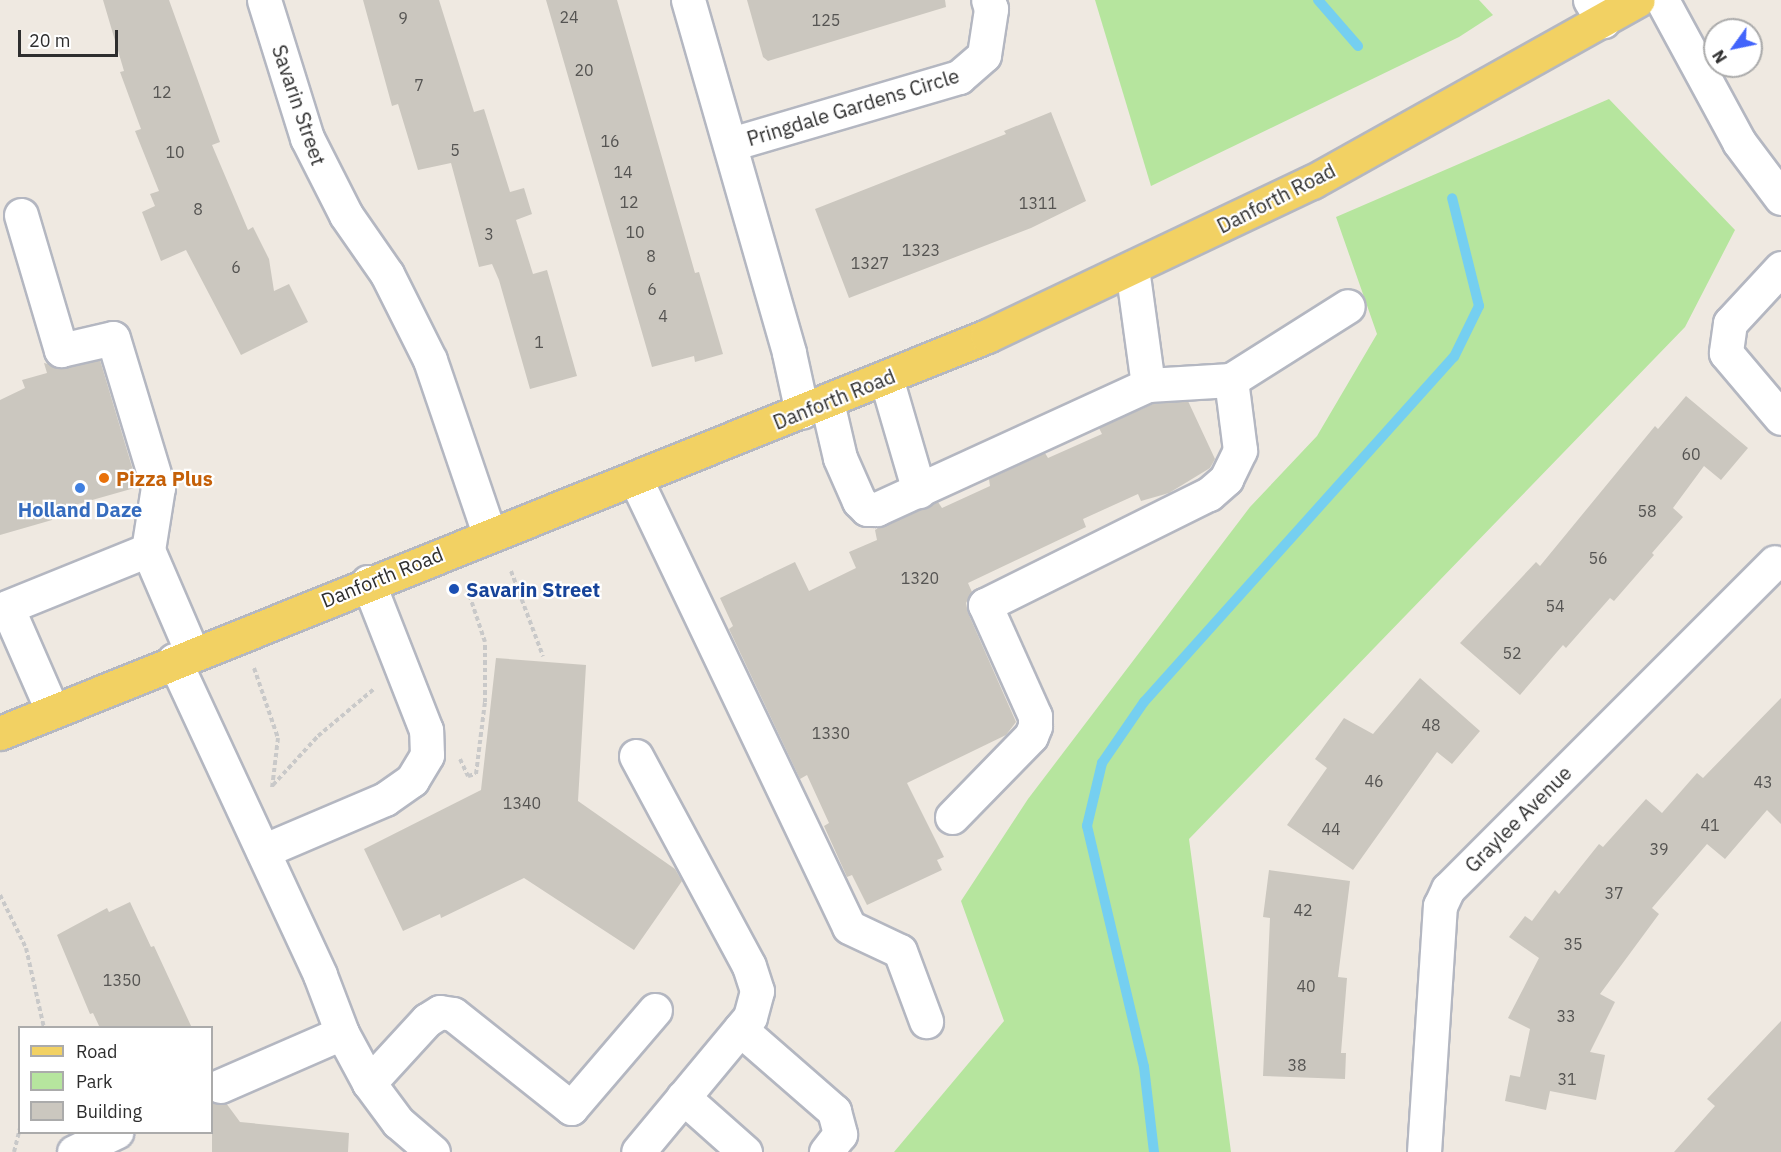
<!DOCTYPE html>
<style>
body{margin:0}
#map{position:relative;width:1781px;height:1152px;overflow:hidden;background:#efe9e1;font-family:"IBM Plex Sans",sans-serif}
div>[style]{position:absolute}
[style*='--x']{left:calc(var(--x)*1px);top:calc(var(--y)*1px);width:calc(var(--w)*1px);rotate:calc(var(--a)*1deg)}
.green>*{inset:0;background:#b6e59e}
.stream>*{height:10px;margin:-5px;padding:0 5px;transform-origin:5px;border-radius:5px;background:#75cff0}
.building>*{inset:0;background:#cbc7bf}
.path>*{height:4px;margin-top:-2px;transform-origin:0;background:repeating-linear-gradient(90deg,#c9c9c9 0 4.5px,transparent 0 7.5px)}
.roads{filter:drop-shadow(2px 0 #b4b7c1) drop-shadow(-2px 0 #b4b7c1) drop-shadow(0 2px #b4b7c1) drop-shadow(0 -2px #b4b7c1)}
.minor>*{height:33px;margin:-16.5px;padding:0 16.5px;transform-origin:16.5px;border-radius:16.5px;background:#fff}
.major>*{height:33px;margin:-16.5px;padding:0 16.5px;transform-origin:16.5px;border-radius:16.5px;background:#f2d163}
.dots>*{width:16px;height:16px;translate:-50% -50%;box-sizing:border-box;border:3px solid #fff;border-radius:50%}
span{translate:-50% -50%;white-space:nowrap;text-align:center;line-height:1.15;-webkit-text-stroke:4.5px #fff;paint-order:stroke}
.number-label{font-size:16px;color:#555452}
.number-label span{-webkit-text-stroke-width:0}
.street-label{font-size:20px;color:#2e2e2e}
.food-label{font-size:20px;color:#c56008;font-weight:700}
.left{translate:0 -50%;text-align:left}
.shop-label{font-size:20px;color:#366cbe;font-weight:700}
.transit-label{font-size:20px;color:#164399;font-weight:700}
.legend{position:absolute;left:18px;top:1026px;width:195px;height:108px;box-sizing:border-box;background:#fff;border:2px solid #ababab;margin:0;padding:8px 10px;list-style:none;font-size:18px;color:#2e2e2e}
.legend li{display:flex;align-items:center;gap:12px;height:30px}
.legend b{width:30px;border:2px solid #ababab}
.north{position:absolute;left:1703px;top:18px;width:60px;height:60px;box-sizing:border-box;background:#fff;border:2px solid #ababab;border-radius:50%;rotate:237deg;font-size:16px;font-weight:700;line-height:24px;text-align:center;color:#2e2e2e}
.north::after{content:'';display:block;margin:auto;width:21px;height:27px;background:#4264fb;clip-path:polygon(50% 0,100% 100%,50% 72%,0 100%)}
.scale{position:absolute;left:18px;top:30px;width:100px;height:27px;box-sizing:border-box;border:3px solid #2e2e2e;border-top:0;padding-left:8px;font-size:18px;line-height:21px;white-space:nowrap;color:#2e2e2e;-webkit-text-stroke:4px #fff;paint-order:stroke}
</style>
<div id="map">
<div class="green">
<div style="clip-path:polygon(1095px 0,1479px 0,1493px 15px,1459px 37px,1151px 186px)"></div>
<div style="clip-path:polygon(1609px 99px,1735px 230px,1685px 327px,1189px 839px,1231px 1152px,894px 1152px,1004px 1021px,961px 901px,1028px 799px,1250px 507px,1317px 436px,1377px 334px,1336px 217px)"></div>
</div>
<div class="stream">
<div style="--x:1318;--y:0;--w:61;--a:49"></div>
<div style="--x:1154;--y:1152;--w:86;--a:-96.7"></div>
<div style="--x:1144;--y:1067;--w:248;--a:-103.3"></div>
<div style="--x:1087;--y:826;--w:65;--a:-76.6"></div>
<div style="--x:1102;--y:763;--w:74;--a:-55.5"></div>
<div style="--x:1144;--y:702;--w:464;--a:-48.1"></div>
<div style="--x:1454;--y:357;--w:57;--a:-63.9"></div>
<div style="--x:1479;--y:306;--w:111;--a:-104"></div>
</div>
<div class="building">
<div style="clip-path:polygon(103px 0,169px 0,220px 142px,212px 145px,248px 230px,253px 227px,269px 259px,274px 291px,289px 284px,308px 322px,241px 355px,186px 250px,161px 261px,142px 212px,155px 206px,150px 194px,159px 191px,135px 131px,141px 129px,120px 72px,124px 71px)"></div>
<div style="clip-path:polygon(363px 0,439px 0,474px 112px,484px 109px,510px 192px,524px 188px,532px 214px,516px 220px,533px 274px,547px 270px,577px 376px,530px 389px,499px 280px,492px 264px,479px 267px,451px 163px,418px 170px,398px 104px,392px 106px)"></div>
<div style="clip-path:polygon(546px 0,617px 0,695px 273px,699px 272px,723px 354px,695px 362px,694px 356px,652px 367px)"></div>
<div style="clip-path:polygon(747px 0,945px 0,946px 7px,768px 61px,763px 57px)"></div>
<div style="clip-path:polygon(1051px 112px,1086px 201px,1031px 228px,849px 298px,815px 209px,1006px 134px,1004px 131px)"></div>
<div style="clip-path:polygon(100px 360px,138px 487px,50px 512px,52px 520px,0 535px,0 400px,25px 388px,22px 380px,47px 373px,44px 363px,65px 368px)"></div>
<div style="clip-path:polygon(1686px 396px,1748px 448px,1721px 480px,1704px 466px,1673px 508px,1683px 517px,1652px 553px,1654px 555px,1614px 601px,1610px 598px,1566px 648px,1563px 645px,1520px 695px,1460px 643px,1536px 562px,1540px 566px,1655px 426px,1658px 429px)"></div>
<div style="clip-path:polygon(1188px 401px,1215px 459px,1210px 468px,1169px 493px,1141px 501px,1138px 494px,1083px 519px,1086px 527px,968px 583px,972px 592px,966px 603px,968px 613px,1016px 722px,1006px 735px,907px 783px,944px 857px,937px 860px,942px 870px,867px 905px,852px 875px,847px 877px,824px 826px,829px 823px,807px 775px,800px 779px,729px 629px,733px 626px,720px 598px,795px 562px,809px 591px,856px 568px,849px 552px,877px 540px,875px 530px,880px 527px,938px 502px,942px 508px,990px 486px,989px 479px,1045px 453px,1048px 458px,1102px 434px,1099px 428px,1153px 404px)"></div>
<div style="clip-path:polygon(496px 658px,586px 665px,578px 801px,675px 869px,682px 881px,634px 950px,524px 878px,441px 918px,440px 914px,403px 931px,364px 849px,481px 790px)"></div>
<div style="clip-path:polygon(1420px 678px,1480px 731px,1452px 764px,1437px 752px,1353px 870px,1287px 825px,1327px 768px,1315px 759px,1344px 718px,1373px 734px)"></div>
<div style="clip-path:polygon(1781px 698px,1781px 824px,1767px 810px,1725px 859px,1707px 844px,1652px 908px,1659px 914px,1600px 994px,1615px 1002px,1590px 1052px,1605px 1055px,1596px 1100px,1550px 1091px,1546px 1110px,1505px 1101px,1510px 1075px,1520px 1077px,1530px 1029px,1508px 1018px,1539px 958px,1509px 937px,1525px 916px,1532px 921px,1555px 890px,1559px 894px,1599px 844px,1603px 847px,1646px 799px,1662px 813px,1697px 773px,1703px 778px)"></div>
<div style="clip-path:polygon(1269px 870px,1350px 881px,1338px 977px,1347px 978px,1341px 1053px,1346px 1053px,1345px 1079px,1263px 1076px,1270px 918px,1263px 917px)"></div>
<div style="clip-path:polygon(130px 902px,151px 947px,154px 946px,192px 1028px,100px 1028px,93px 1013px,90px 1014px,57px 935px,107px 908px,109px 912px)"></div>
<div style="clip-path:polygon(1781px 1021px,1781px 1152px,1674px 1152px,1715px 1106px,1707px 1099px)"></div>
<div style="clip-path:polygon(212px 1102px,226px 1103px,240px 1122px,349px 1133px,348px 1152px,212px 1152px)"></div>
</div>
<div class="path">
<div style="--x:511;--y:571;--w:91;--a:69.4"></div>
<div style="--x:254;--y:668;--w:74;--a:71.1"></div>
<div style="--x:278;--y:738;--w:50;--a:96.8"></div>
<div style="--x:460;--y:759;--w:19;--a:65"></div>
<div style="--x:468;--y:776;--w:8;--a:-14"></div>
<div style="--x:476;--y:774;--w:73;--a:-82.9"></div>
<div style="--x:485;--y:702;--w:60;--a:-90"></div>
<div style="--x:485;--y:642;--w:57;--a:-108.4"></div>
<div style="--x:273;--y:785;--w:67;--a:-47.4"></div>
<div style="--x:318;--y:736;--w:73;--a:-40"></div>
<div style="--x:0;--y:895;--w:59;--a:63.9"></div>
<div style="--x:26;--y:948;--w:82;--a:77.3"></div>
<div style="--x:14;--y:1152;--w:25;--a:-76"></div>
</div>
<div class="roads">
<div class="minor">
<div style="--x:264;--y:0;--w:145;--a:72.7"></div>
<div style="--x:307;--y:138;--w:86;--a:63.1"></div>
<div style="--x:346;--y:215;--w:72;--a:55.2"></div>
<div style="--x:387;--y:274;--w:96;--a:63.4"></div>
<div style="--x:430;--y:360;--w:183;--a:71.2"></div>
<div style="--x:688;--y:0;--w:367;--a:74"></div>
<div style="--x:789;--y:353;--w:60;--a:77.6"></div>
<div style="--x:1590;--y:0;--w:25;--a:58"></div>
<div style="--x:1662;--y:0;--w:162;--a:61.5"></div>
<div style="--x:1739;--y:142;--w:70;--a:53.1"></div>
<div style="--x:731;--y:144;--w:238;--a:-16.4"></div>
<div style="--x:959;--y:77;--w:33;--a:-41"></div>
<div style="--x:984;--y:55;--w:47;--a:-81.3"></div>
<div style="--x:991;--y:9;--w:9;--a:-108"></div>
<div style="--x:21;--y:215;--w:141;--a:73.5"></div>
<div style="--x:61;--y:350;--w:53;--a:-13"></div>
<div style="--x:113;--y:338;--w:156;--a:73.2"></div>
<div style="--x:158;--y:487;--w:64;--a:99"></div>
<div style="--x:1781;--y:268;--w:75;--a:132.8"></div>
<div style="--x:1730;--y:323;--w:30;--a:98"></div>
<div style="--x:1726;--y:353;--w:85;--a:49.8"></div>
<div style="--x:886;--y:378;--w:118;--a:73.7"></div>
<div style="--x:1148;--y:385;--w:83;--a:-3.4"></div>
<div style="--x:1231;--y:380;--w:138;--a:-32.3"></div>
<div style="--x:827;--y:402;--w:57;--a:76.9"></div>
<div style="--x:840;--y:458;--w:47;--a:66.2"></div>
<div style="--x:859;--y:501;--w:11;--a:45"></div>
<div style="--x:867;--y:509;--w:10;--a:0"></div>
<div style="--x:877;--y:509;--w:298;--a:-24.6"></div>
<div style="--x:1148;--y:385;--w:118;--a:-97.8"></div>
<div style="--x:635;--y:478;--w:497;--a:64.5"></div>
<div style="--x:849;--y:927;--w:56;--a:25.2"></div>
<div style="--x:900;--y:951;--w:75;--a:69.6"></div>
<div style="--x:174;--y:660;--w:347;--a:65.1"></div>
<div style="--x:320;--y:975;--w:62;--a:69.2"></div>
<div style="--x:342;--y:1033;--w:57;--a:61.6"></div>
<div style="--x:369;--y:1083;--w:49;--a:53.4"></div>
<div style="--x:398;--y:1122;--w:46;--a:40.6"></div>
<div style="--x:52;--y:710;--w:112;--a:-113.6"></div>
<div style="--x:7;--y:607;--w:152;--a:-22"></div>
<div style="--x:148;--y:550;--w:111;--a:66.7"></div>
<div style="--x:636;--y:756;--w:238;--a:61.7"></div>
<div style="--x:749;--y:966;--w:26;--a:72"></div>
<div style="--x:757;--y:991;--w:27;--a:105"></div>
<div style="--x:750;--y:1017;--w:175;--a:129.7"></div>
<div style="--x:952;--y:817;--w:113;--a:-45.7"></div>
<div style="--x:1031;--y:736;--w:11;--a:-68"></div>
<div style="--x:1035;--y:726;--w:10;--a:-90"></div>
<div style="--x:1035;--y:716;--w:122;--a:-114.2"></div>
<div style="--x:985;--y:605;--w:250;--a:-26.4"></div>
<div style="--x:1209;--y:494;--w:23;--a:-41"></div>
<div style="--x:1226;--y:479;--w:32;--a:-64"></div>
<div style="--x:1240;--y:450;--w:71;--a:-97.3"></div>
<div style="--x:263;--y:851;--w:133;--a:-23.1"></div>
<div style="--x:385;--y:799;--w:33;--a:-35"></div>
<div style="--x:412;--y:780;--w:29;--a:-59"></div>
<div style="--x:427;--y:755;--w:25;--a:-92"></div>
<div style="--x:426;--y:730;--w:159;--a:-111.4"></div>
<div style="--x:740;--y:1029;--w:125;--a:41.1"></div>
<div style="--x:834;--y:1111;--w:24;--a:75"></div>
<div style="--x:840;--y:1134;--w:23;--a:128"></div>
<div style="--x:369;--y:1083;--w:86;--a:-47.4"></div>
<div style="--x:427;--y:1020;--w:15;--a:-32"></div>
<div style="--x:440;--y:1012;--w:13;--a:9"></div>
<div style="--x:453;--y:1014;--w:151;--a:38.5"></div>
<div style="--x:571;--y:1108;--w:129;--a:-49.4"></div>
<div style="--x:220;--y:1086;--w:133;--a:-23.5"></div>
<div style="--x:683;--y:1097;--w:83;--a:41.6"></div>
<div style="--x:74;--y:1152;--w:47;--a:-25.5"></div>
<div style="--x:1424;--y:1152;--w:247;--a:-86.3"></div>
<div style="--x:1440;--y:906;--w:19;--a:-65"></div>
<div style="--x:1448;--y:889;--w:462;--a:-45"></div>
</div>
<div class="major">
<div style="--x:0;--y:733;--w:1064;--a:-21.91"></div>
<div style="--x:987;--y:336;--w:360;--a:-25.4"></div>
<div style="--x:1312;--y:182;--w:373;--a:-29.2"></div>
</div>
</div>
<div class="dots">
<div style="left:104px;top:478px;background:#e8710a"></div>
<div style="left:80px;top:488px;background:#3f7fe0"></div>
<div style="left:454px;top:589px;background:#1a4fb4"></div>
</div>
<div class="number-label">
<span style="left:569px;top:17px">24</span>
<span style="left:403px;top:18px">9</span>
<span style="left:826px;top:20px">125</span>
<span style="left:584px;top:70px">20</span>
<span style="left:419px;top:85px">7</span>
<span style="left:162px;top:92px">12</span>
<span style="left:610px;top:141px">16</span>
<span style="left:455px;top:150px">5</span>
<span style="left:175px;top:152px">10</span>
<span style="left:623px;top:172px">14</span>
<span style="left:629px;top:202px">12</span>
<span style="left:1038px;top:203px">1311</span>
<span style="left:198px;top:209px">8</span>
<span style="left:635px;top:232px">10</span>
<span style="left:489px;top:234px">3</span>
<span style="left:921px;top:250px">1323</span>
<span style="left:651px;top:256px">8</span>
<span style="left:870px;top:263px">1327</span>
<span style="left:236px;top:267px">6</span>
<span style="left:652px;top:289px">6</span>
<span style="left:663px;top:316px">4</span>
<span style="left:539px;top:342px">1</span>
<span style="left:1691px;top:454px">60</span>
<span style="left:1647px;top:511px">58</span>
<span style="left:1598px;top:558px">56</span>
<span style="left:920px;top:578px">1320</span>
<span style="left:1555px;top:606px">54</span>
<span style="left:1512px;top:653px">52</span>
<span style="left:1431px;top:725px">48</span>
<span style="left:831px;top:733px">1330</span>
<span style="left:1374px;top:781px">46</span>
<span style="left:1763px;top:782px">43</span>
<span style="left:522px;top:803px">1340</span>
<span style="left:1710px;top:825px">41</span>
<span style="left:1331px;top:829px">44</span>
<span style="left:1659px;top:849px">39</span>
<span style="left:1614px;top:893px">37</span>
<span style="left:1303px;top:910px">42</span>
<span style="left:1573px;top:944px">35</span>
<span style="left:122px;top:980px">1350</span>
<span style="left:1306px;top:986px">40</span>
<span style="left:1566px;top:1016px">33</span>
<span style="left:1297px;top:1065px">38</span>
<span style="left:1567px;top:1079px">31</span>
</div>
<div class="street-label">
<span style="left:299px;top:105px;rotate:71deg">Savarin Street</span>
<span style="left:853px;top:107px;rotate:-17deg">Pringdale Gardens Circle</span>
<span style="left:1276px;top:198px;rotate:-27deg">Danforth Road</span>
<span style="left:834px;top:399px;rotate:-22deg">Danforth Road</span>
<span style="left:382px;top:577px;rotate:-22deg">Danforth Road</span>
<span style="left:1518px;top:819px;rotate:-45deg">Graylee Avenue</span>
</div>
<div class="food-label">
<span class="left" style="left:116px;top:478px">Pizza Plus</span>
</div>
<div class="shop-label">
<span style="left:80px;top:509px">Holland Daze</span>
</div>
<div class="transit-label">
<span class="left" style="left:466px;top:589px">Savarin Street</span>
</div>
<ul class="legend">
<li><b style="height:8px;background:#f2d163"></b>Road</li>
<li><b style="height:16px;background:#b6e59e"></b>Park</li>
<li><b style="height:16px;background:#cbc7bf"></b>Building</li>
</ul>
<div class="north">N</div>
<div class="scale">20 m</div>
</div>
